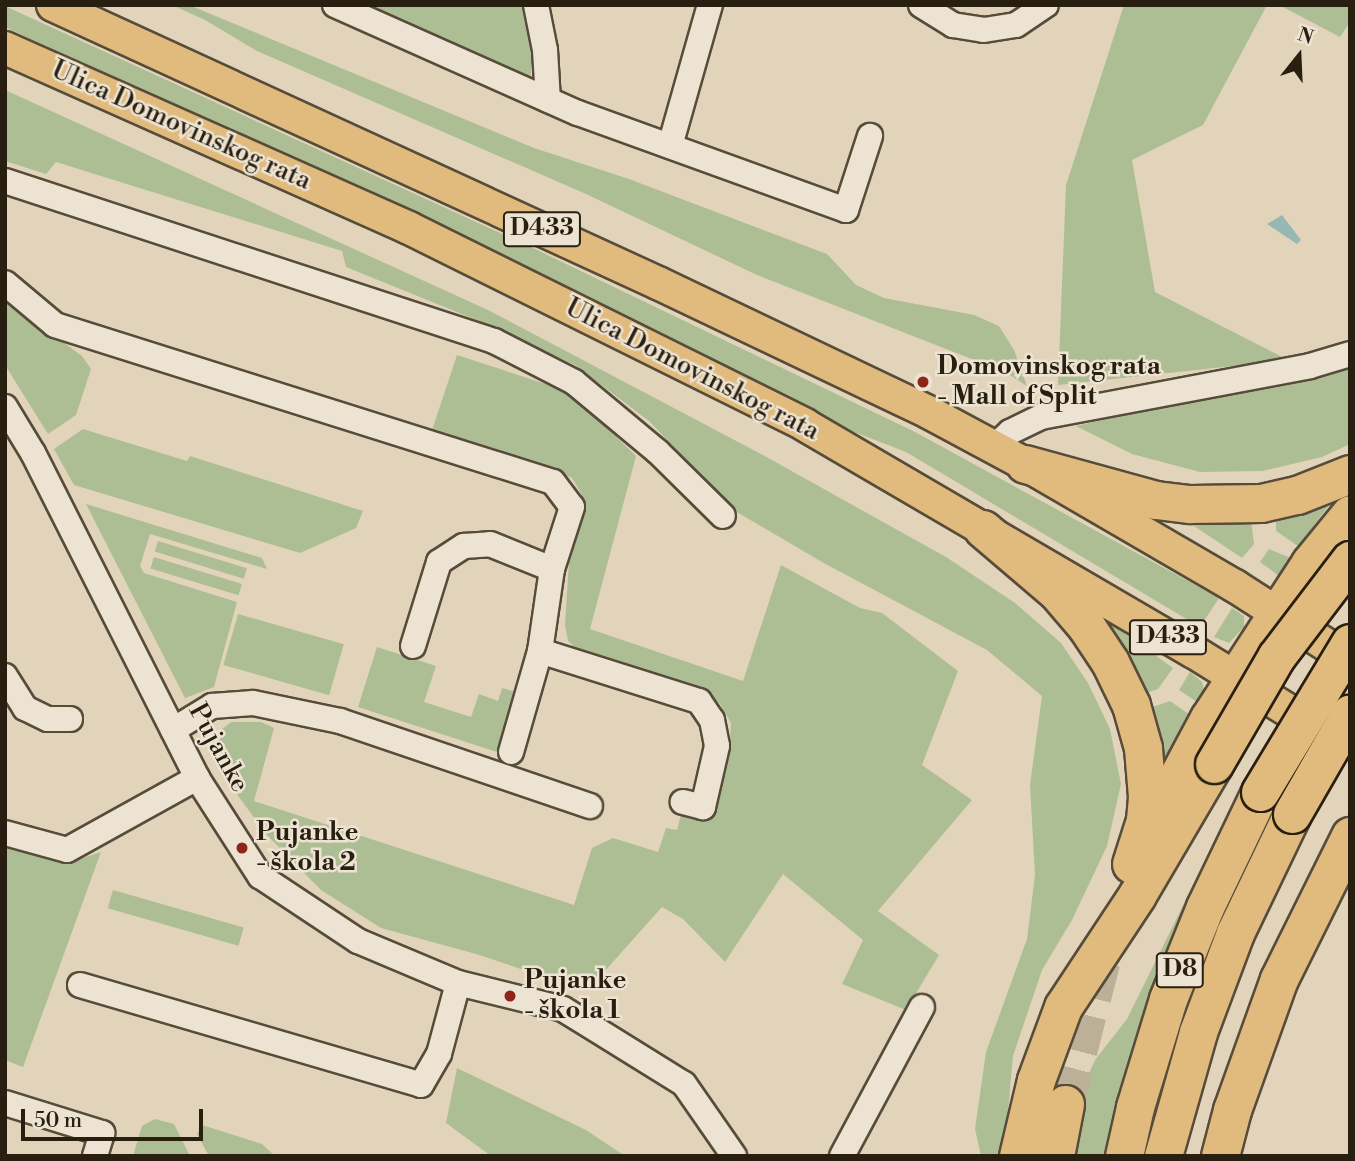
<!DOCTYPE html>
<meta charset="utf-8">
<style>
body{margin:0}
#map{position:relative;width:1355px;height:1161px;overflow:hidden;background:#e2d4ba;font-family:"Libre Bodoni",serif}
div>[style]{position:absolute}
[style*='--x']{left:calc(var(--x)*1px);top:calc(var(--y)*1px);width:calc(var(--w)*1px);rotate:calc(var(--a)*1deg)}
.green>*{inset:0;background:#adbe94;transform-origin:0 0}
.water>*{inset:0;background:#95b8b3}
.highway-tunnel>*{height:37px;margin-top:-18.5px;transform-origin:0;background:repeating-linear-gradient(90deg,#bdb098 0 37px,transparent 0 55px)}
.roads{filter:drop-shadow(2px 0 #574c3a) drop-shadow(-2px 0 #574c3a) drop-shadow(0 2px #574c3a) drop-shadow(0 -2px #574c3a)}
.minor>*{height:24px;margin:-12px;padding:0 12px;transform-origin:12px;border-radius:12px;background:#ece3d2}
.major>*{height:32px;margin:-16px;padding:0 16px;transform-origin:16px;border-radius:16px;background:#e1ba7d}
.highway>*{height:37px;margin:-18.5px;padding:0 18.5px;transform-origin:18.5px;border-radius:18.5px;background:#e1ba7d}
.bridges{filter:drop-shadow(2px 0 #291f10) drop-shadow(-2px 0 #291f10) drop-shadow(0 2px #291f10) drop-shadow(0 -2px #291f10)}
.highway-bridge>*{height:37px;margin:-18.5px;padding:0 18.5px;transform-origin:18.5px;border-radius:18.5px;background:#e1ba7d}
.dots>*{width:19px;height:19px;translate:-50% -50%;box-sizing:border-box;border:4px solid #ece3d2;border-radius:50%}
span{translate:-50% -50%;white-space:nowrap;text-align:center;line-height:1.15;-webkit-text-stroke:5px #ece3d2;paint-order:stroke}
.shield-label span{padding:2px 5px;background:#ece3d2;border:2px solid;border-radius:5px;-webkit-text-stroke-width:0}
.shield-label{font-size:24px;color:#291f10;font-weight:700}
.street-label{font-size:26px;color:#291f10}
.poi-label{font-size:26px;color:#291f10;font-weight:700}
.left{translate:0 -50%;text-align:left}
.frame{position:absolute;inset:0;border:7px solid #291f10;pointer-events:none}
.north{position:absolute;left:1264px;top:21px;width:70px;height:70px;-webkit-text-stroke:5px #ece3d2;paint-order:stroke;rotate:18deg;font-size:19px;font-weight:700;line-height:28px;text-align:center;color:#291f10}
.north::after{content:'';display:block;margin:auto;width:24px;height:32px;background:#291f10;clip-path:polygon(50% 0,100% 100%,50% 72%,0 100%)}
.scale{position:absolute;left:21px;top:1109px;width:182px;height:32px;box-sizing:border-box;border:4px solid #291f10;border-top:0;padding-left:9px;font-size:21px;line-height:24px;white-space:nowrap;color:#291f10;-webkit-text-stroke:5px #ece3d2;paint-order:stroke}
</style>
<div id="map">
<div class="green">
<div style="clip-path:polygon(172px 5px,189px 5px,534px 148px,629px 179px,827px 254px,856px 285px,884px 298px,974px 315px,999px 326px,1014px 350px,1027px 386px,1005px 372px,757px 275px,586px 194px,257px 51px,205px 20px)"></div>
<div style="clip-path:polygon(366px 5px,528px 5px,534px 57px,530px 78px)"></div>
<div style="clip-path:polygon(1124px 5px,1267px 5px,1203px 125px,1132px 160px,1155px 292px,1288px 360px,1058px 385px,1066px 185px)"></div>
<div style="clip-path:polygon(1279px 5px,1350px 5px,1350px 22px,1340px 37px)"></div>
<div style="clip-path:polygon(5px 6px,533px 248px,915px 432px,1219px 598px,1200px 627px,906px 452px,826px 421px,527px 267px,5px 27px)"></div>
<div style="clip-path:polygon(5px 90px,488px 310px,761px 454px,946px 557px,1015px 603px,1061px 643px,1088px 683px,1110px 729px,1121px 784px,1107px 846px,1072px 920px,1042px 970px,1013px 1056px,1004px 1156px,981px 1156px,975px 1129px,986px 1052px,1027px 939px,1035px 875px,1030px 785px,1042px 696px,987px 650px,822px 562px,735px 511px,649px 421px,575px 365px,474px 319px,346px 267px,342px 251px,56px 162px,46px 174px,5px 161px)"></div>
<div style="clip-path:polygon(5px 299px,82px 356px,91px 369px,76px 415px,48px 434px,5px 365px)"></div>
<div style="clip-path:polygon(457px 355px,570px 392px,636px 456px,590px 629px,743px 681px,781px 565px,860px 608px,882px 613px,958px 671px,922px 765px,972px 800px,878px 911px,939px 955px,906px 1010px,842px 984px,863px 940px,783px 874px,725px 962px,683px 919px,662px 907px,587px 991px,476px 954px,381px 928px,321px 890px,266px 834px,228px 782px,210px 739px,231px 722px,261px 722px,274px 728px,254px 801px,574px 905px,592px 848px,613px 838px,658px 852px,666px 828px,677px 830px,682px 811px,708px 817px,729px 758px,731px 723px,720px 704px,710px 696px,579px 651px,568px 641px,565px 625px,569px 562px,584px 508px,582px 495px,572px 478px,531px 460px,432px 430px)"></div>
<div style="clip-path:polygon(1350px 362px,1350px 444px,1322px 457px,1263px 471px,1200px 472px,1132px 454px,1076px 426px)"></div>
<div style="clip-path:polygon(83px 429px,187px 461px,190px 456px,363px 511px,356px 528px,300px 553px,74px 485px,54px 449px)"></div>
<div style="clip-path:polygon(86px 504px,262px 558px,267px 569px,150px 534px,140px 566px,144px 573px,237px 602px,214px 687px,185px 698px)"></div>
<div style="clip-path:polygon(1330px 504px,1298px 546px,1276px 531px,1276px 518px)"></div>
<div style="clip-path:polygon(1251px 521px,1254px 544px,1242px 558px,1191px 524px)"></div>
<div style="left:158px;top:541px;width:93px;height:11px;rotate:17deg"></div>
<div style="clip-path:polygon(1269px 549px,1291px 558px,1279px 576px,1260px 562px)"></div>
<div style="left:154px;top:557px;width:92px;height:12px;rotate:17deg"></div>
<div style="clip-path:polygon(1232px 608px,1244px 616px,1244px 627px,1229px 643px,1214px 637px)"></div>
<div style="left:238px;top:614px;width:110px;height:53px;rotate:16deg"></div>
<div style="clip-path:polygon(1099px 615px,1173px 668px,1158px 689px,1144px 694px)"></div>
<div style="clip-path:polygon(377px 647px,436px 666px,424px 702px,471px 717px,479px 694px,498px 701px,502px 688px,520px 693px,500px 753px,358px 707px)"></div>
<div style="clip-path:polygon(1190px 672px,1202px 682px,1205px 692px,1200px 704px,1179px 690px)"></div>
<div style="clip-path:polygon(1170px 701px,1193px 717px,1163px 774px,1144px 710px)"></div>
<div style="clip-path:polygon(1245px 789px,1108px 1156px,1071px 1156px,1086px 1080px,1095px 1060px,1127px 1019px,1236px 798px)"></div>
<div style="clip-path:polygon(5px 848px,68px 863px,101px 852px,23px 1067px,5px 1060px)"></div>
<div style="left:113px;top:890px;width:136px;height:19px;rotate:16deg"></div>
<div style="clip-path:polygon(457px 1068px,586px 1130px,625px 1156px,491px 1156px,446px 1123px)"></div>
<div style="clip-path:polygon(155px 1119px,174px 1124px,190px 1156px,133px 1156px,142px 1126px)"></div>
<div style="clip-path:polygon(202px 1125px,262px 1144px,275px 1156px,209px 1156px,197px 1134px)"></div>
</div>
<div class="water">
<div style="clip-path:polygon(1282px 215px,1301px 240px,1297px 244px,1267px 224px)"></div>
</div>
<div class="highway-tunnel">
<div style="--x:1065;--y:1104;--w:160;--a:-75.5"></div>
</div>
<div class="roads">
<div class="minor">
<div style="--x:335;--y:5;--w:266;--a:24"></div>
<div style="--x:578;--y:113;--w:285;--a:19.9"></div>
<div style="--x:846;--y:210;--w:78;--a:-72"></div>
<div style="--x:536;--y:5;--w:46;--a:78.7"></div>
<div style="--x:545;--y:50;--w:50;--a:86.6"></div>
<div style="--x:921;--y:5;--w:38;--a:32"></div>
<div style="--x:953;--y:25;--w:31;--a:9"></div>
<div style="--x:984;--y:30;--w:32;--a:-9"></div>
<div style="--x:1016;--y:25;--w:36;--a:-34"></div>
<div style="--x:670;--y:146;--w:147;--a:-74.2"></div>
<div style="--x:5;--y:181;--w:515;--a:18.12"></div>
<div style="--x:494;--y:341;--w:90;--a:27.1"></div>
<div style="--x:574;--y:382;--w:109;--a:39.8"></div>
<div style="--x:658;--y:452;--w:91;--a:44.6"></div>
<div style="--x:5;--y:283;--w:65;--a:40"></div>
<div style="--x:55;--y:325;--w:522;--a:17.5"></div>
<div style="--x:553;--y:482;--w:31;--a:53"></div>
<div style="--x:572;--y:507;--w:65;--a:107.9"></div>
<div style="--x:552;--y:569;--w:83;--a:98.3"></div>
<div style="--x:540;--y:651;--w:105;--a:106"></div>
<div style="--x:5;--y:407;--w:54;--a:58.7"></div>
<div style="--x:33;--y:453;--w:364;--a:63.2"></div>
<div style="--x:197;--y:778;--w:117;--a:57.3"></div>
<div style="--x:260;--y:876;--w:118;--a:33.6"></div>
<div style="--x:358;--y:941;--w:108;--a:22.8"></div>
<div style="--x:458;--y:983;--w:108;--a:13.9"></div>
<div style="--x:563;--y:1009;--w:142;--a:31.8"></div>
<div style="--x:684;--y:1084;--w:88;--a:55.2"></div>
<div style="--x:994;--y:447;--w:22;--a:-43"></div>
<div style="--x:1010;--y:432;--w:34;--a:-26"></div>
<div style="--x:1041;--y:417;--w:274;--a:-10.7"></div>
<div style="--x:1310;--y:366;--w:42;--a:-16.7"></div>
<div style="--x:413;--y:646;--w:88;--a:-72.8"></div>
<div style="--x:439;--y:562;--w:30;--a:-33"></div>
<div style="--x:464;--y:546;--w:26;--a:-4"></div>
<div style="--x:490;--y:544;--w:67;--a:22"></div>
<div style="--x:540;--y:651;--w:167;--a:17.5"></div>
<div style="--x:699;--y:701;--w:23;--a:56"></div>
<div style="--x:712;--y:720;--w:26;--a:79"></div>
<div style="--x:717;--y:746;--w:63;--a:102.9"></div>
<div style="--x:703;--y:807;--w:21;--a:-166"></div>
<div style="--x:5;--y:676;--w:38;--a:58"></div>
<div style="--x:25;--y:708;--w:25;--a:26"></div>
<div style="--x:48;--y:719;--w:22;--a:0"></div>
<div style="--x:173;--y:730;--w:46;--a:-31.6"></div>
<div style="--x:212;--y:706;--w:41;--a:-4.2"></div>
<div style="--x:253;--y:703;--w:89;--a:11.7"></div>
<div style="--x:340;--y:721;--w:264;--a:18.8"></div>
<div style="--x:5;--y:833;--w:64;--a:15.3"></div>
<div style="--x:67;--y:850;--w:149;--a:-29"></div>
<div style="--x:80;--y:985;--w:355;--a:16.3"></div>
<div style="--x:421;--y:1085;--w:36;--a:-60"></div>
<div style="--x:439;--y:1054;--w:73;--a:-75"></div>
<div style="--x:5;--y:1103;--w:102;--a:17.2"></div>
<div style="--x:102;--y:1133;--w:24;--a:107"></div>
<div style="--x:842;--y:1156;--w:169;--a:-61.8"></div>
</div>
<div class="major">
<div style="--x:53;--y:5;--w:666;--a:24.68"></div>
<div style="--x:658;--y:283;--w:301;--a:25.5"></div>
<div style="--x:930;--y:413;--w:108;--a:28.2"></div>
<div style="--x:1025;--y:464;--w:243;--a:30.2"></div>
<div style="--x:1235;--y:586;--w:137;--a:32.8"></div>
<div style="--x:5;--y:48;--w:442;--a:24"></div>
<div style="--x:409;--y:228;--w:442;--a:26.4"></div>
<div style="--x:805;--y:425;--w:450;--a:30.3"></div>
<div style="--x:1194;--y:652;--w:152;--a:31.8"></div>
</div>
<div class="highway">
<div style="--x:1025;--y:464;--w:136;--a:15.4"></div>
<div style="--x:1156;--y:500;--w:34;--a:7"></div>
<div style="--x:1190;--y:504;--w:71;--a:-0.8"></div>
<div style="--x:1261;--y:503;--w:37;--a:-13"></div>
<div style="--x:1297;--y:495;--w:57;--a:-21.6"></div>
<div style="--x:983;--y:529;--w:97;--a:40.4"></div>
<div style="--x:1057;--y:592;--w:45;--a:49.5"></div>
<div style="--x:1086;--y:626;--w:43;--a:56.3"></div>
<div style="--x:1110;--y:662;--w:48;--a:64"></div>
<div style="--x:1131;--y:705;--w:45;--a:74.4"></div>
<div style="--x:1143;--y:748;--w:49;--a:85.3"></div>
<div style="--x:1147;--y:797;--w:23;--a:95"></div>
<div style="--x:1145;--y:820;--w:46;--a:107.7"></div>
<div style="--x:1163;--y:804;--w:98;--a:-61.9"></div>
<div style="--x:1209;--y:718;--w:185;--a:-56.9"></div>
<div style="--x:1310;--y:563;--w:63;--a:-50.8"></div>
<div style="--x:1018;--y:1156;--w:78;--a:-76.7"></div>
<div style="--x:1036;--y:1080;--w:78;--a:-69.7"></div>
<div style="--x:1063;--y:1007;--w:134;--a:-56.5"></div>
<div style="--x:1137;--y:895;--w:152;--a:-59.6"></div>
<div style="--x:1055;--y:1156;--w:53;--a:-79.1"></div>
<div style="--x:1124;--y:1156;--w:50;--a:-77.3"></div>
<div style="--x:1135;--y:1107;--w:113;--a:-73"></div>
<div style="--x:1168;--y:999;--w:99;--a:-68.1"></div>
<div style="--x:1205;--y:907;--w:127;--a:-64.4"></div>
<div style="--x:1163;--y:1156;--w:129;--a:-74.2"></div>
<div style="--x:1198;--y:1032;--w:106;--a:-69.5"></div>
<div style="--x:1235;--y:933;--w:132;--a:-64.4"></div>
<div style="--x:1220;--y:1156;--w:48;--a:-75.4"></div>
<div style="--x:1232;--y:1110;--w:139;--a:-70.3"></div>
<div style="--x:1279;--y:979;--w:160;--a:-63.6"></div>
</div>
</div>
<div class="bridges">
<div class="highway-bridge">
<div style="--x:1214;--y:764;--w:124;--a:-59.9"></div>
<div style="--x:1276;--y:657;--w:122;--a:-52.7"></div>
<div style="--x:1260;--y:792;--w:174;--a:-58.9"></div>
<div style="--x:1292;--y:814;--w:116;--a:-60.1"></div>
</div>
</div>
<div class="dots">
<div style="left:923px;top:382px;background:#8f2418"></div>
<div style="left:242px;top:848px;background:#8f2418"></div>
<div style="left:510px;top:996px;background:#8f2418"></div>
</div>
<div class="shield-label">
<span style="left:542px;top:229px">D433</span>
<span style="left:1168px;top:637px">D433</span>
<span style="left:1180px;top:970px">D8</span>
</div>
<div class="street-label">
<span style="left:181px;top:126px;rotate:24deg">Ulica Domovinskog rata</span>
<span style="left:692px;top:370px;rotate:27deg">Ulica Domovinskog rata</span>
<span style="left:218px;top:748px;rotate:61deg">Pujanke</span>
</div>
<div class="poi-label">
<span class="left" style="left:937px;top:382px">Domovinskog rata<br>- Mall of Split</span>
<span class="left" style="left:256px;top:848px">Pujanke<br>- škola 2</span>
<span class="left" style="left:524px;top:996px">Pujanke<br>- škola 1</span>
</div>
<div class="frame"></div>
<div class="north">N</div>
<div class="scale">50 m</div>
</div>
